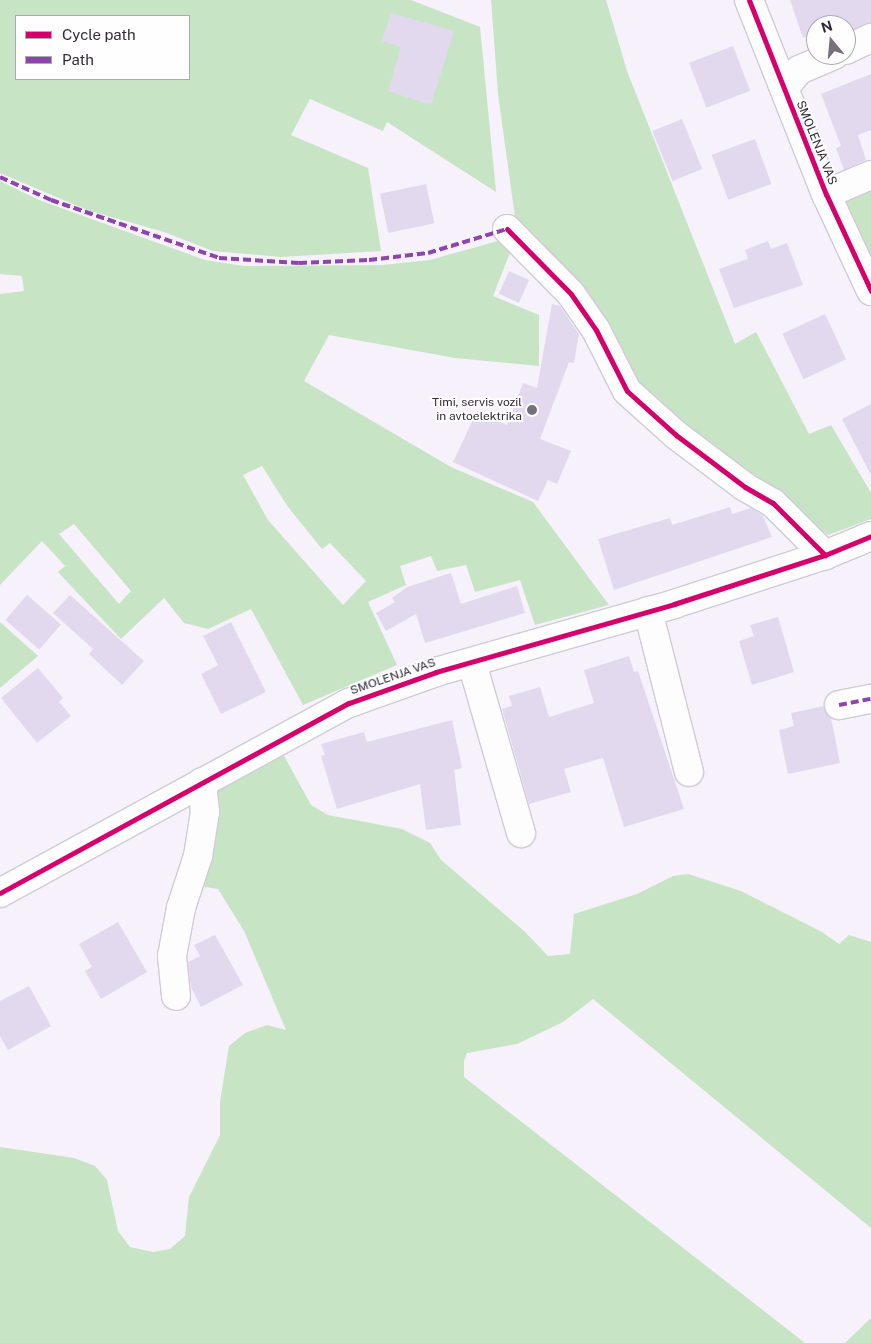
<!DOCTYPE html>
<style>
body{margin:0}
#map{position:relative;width:871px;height:1343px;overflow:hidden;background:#f6f1fb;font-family:"Public Sans",sans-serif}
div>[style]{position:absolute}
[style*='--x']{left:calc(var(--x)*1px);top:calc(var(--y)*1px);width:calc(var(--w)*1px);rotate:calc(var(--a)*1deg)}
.green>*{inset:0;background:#c7e4c5}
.building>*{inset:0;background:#e3d9ee;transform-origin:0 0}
.roads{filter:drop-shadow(1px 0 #d0cbd6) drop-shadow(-1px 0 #d0cbd6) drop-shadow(0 1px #d0cbd6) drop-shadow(0 -1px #d0cbd6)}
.minor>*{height:28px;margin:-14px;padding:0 14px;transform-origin:14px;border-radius:14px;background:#fefdfe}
.major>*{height:28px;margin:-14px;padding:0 14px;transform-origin:14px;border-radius:14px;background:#fefdfe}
.quiet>*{height:4px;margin-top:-2px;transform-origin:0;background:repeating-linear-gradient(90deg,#8e44ad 0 8px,transparent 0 12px)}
.cycleway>*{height:5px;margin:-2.5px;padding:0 2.5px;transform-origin:2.5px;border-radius:2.5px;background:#d6006c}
.dots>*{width:14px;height:14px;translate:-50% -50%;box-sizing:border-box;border:2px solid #fefefe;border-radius:50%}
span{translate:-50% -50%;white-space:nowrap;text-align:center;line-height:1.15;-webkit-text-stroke:4px #fefefe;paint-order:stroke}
.street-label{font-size:12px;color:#302b37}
.poi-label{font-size:12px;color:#302b37}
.right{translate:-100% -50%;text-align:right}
.legend{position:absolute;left:15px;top:15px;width:175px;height:65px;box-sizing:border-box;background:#fefefe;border:1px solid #acaaae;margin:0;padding:6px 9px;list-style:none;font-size:15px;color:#302b37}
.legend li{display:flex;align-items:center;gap:10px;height:25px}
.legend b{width:25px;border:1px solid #acaaae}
.north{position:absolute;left:806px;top:15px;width:50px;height:50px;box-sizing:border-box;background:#fefefe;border:1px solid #acaaae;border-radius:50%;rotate:343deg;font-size:14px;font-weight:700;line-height:20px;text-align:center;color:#302b37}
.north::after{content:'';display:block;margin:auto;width:18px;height:22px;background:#75707c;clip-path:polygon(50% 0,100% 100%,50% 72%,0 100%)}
</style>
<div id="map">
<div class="green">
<div style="clip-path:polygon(evenodd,0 0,411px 0,480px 27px,496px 192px,387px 122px,383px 131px,310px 99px,291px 135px,368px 168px,381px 251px,281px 257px,213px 251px,164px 232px,87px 210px,0 173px,0 0,16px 16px,189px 16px,189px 79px,16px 79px,16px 16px)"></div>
<div style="clip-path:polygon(491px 0,606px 0,627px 71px,735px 344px,756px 332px,809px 434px,831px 425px,871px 493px,871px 519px,828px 535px,741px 471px,635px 385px,516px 224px,498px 94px)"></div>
<div style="clip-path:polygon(evenodd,0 181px,39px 200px,205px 260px,244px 266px,383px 265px,430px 260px,505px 239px,513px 245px,493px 296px,539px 315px,539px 366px,455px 358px,329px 335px,304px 381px,451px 467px,533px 502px,609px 605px,535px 625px,520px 580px,475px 592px,466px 565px,437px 571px,431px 556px,400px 566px,406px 585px,368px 602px,397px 665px,303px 705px,251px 609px,208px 629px,184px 623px,164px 598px,121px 639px,58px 572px,65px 566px,42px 541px,0 585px,0 294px,24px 291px,22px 276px,0 274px,0 181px,262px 466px,288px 507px,322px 549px,330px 543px,366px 581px,343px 605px,268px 520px,243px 475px,262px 466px,0 181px,74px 524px,131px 591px,119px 604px,59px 534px,74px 524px)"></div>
<div style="clip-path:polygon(871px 184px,871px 276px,839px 204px)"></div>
<div style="clip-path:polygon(0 622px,38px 656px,0 688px)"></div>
<div style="clip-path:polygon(283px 754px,311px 805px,328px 815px,402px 829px,430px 843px,441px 860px,524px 931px,548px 956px,570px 954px,574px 914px,637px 894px,673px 876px,688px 874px,741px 891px,822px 932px,839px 944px,849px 935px,871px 942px,871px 1228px,593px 999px,563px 1022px,517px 1044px,467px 1053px,464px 1061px,464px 1077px,805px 1343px,0 1343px,0 1147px,74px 1158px,95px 1166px,107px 1180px,118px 1231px,130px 1247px,153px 1252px,170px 1249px,185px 1236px,189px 1197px,220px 1135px,220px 1102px,229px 1046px,245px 1033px,267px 1025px,286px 1030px,244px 931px,218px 889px,199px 886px,211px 791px)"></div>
<div style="clip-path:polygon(871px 1318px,871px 1343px,845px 1343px)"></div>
</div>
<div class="building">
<div style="clip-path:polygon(790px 0,871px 0,871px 23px,846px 33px,846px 22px,816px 25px,816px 33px,803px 38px)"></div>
<div style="clip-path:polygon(391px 13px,454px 31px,431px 105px,388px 91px,401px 47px,382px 41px)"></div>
<div style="left:733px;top:46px;width:48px;height:47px;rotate:69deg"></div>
<div style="clip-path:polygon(871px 74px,871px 130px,858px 135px,866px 160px,844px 170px,836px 148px,841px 146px,821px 94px)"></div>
<div style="left:682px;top:119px;width:54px;height:32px;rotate:68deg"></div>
<div style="left:755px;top:139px;width:48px;height:46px;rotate:70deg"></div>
<div style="left:426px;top:184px;width:40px;height:47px;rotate:78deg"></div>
<div style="clip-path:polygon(768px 241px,771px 249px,787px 243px,803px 285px,734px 308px,719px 269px,748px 259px,745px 250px)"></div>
<div style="left:509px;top:271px;width:22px;height:25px;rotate:24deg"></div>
<div style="clip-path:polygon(552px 304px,560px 306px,579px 334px,574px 363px,569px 362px,540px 439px,571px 451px,557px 484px,548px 480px,538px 501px,453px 462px,477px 411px,507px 425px,523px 383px,537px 388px)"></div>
<div style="left:825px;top:314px;width:50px;height:47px;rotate:65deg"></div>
<div style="clip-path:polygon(871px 404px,871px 475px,842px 419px)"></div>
<div style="clip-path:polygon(730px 507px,732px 514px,751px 508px,763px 516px,772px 537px,614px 590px,598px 539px,670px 518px,672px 525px)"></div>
<div style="clip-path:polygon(451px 573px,461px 604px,517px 586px,525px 613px,425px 643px,416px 614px,386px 631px,376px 613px,395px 602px,392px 598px,407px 587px)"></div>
<div style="left:27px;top:595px;width:45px;height:33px;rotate:41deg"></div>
<div style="clip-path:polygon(70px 595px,144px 661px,122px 685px,89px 654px,93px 649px,53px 613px)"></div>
<div style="clip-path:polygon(778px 617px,794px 672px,752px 685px,739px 641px,754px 636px,750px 625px)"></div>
<div style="clip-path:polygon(231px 622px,266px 692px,221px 714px,201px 674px,218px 665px,203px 636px)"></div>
<div style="clip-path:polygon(629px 656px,634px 672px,638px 671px,684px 809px,624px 827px,603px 758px,564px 769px,571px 792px,529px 804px,502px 709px,512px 706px,509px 696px,540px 687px,549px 717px,594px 703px,584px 670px)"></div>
<div style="clip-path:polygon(38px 668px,63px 698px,59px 702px,71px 716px,37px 743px,1px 698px)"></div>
<div style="clip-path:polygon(824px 706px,831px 718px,840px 763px,788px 774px,779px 730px,794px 726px,791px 713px)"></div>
<div style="clip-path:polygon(452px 720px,462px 768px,454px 770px,461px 825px,426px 830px,420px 784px,337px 809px,321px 756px,325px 755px,321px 744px,364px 732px,367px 742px)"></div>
<div style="clip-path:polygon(118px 922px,147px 972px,101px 999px,85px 971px,92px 967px,79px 944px)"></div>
<div style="clip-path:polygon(215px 935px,243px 985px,201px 1007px,191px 987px,188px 962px,200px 956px,194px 945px)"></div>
<div style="clip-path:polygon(29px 986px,51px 1026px,8px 1050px,0 1036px,0 1001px)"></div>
</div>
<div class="roads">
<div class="minor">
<div style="--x:749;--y:0;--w:209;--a:68.4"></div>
<div style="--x:826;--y:194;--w:107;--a:65.1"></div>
<div style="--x:846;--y:50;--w:28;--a:-26"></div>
<div style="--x:784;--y:88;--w:23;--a:-50"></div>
<div style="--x:799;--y:70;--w:38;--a:-23"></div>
<div style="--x:826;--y:194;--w:49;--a:-22.9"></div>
<div style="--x:507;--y:229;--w:91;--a:45.4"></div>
<div style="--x:571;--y:294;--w:44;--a:55.2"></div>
<div style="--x:596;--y:330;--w:68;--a:63.1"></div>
<div style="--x:627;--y:391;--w:66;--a:41.9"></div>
<div style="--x:676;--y:435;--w:86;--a:37"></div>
<div style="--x:745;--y:487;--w:32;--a:30"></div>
<div style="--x:773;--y:503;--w:74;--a:45"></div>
<div style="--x:648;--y:611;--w:166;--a:75.7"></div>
<div style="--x:472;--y:663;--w:177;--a:73.9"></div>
<div style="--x:839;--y:705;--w:33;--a:-11"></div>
<div style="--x:176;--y:996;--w:40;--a:-95.7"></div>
<div style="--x:172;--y:956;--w:49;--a:-79.4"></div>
<div style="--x:181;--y:908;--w:55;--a:-71.9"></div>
<div style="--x:198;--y:856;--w:45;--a:-81"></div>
<div style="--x:205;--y:812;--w:30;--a:-96"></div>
</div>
<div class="major">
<div style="--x:0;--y:893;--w:397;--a:-28.6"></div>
<div style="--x:349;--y:703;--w:92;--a:-19.6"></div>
<div style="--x:436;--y:672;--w:248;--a:-15.9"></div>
<div style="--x:674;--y:604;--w:159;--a:-18"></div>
<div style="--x:825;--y:555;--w:50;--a:-22.4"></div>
</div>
</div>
<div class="quiet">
<div style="--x:0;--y:177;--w:56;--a:24.3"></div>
<div style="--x:51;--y:200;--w:178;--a:19"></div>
<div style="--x:219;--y:258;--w:80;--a:3.6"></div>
<div style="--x:299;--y:263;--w:70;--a:-2.5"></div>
<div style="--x:369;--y:260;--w:59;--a:-6.8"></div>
<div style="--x:428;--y:253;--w:83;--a:-16.9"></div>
<div style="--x:839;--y:705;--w:33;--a:-11"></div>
</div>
<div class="cycleway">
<div style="--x:749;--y:0;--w:209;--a:68.4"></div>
<div style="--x:826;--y:194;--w:107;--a:65.1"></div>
<div style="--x:507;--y:229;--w:91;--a:45.4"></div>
<div style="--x:571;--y:294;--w:44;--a:55.2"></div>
<div style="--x:596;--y:330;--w:68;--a:63.1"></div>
<div style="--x:627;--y:391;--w:66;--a:41.9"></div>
<div style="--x:676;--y:435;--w:86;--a:37"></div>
<div style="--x:745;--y:487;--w:32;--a:30"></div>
<div style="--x:773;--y:503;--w:74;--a:45"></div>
<div style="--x:0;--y:893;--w:397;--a:-28.6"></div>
<div style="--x:349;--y:703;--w:92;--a:-19.6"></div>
<div style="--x:436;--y:672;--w:248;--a:-15.9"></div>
<div style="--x:674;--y:604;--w:159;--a:-18"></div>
<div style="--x:825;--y:555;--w:50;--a:-22.4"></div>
</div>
<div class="dots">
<div style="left:532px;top:410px;background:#75707c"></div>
</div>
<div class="street-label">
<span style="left:816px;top:143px;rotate:68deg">SMOLENJA VAS</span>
<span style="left:393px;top:677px;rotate:-19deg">SMOLENJA VAS</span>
</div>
<div class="poi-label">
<span class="right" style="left:522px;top:410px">Timi, servis vozil<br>in avtoelektrika</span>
</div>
<ul class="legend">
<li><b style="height:6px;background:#d6006c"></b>Cycle path</li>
<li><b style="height:6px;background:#8e44ad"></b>Path</li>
</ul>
<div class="north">N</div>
</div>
